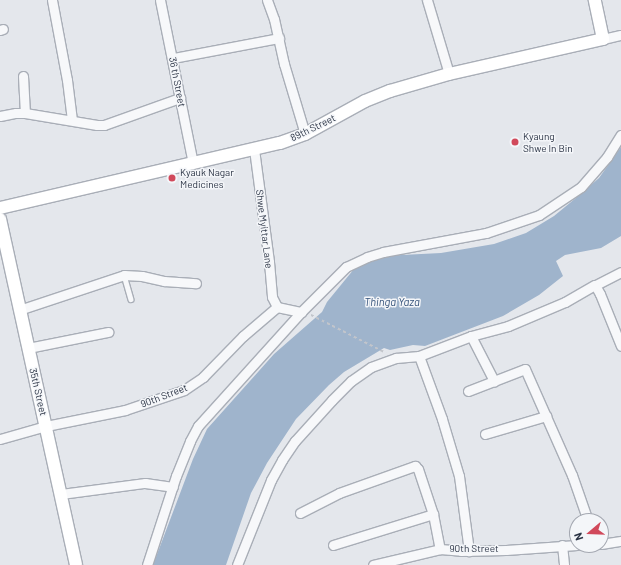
<!DOCTYPE html>
<style>
body{margin:0}
#map{position:relative;width:621px;height:565px;overflow:hidden;background:#e4e7ec;font-family:Barlow,sans-serif}
div>[style]{position:absolute}
[style*='--x']{left:calc(var(--x)*1px);top:calc(var(--y)*1px);width:calc(var(--w)*1px);rotate:calc(var(--a)*1deg)}
.water>*{inset:0;background:#9fb4cc}
.path>*{height:1.5px;margin-top:-0.75px;transform-origin:0;background:repeating-linear-gradient(90deg,#c2c5cb 0 3px,transparent 0 6px)}
.roads{filter:drop-shadow(1px 0 #a9aeb7) drop-shadow(-1px 0 #a9aeb7) drop-shadow(0 1px #a9aeb7) drop-shadow(0 -1px #a9aeb7)}
.lane>*{height:4.5px;margin:-2.25px;padding:0 2.25px;transform-origin:2.25px;border-radius:2.25px;background:#f7f8fa}
.street>*{height:9px;margin:-4.5px;padding:0 4.5px;transform-origin:4.5px;border-radius:4.5px;background:#f7f8fa}
.secondary>*{height:12px;margin:-6px;padding:0 6px;transform-origin:6px;border-radius:6px;background:#fff}
.dots>*{width:11px;height:11px;translate:-50% -50%;box-sizing:border-box;border:2px solid #f4f6f9;border-radius:50%}
span{translate:-50% -50%;white-space:nowrap;text-align:center;line-height:1.15;-webkit-text-stroke:3px #f4f6f9;paint-order:stroke}
.street-label{font-size:10px;color:#2b3445}
.poi-label{font-size:10px;color:#2b3445}
.left{translate:0 -50%;text-align:left}
.water-label{font-size:11px;color:#34527a;font-style:italic}
.north{position:absolute;left:569px;top:513px;width:40px;height:40px;box-sizing:border-box;background:#f4f6f9;border:1px solid #a4a8b1;border-radius:50%;rotate:251deg;font-size:11px;font-weight:700;line-height:16px;text-align:center;color:#2b3445}
.north::after{content:'';display:block;margin:auto;width:14px;height:18px;background:#d1495b;clip-path:polygon(50% 0,100% 100%,50% 72%,0 100%)}
</style>
<div id="map">
<div class="water">
<div style="clip-path:polygon(621px 147px,621px 236px,601px 248px,565px 255px,556px 261px,563px 276px,539px 295px,503px 316px,425px 346px,413px 345px,390px 350px,384px 348px,344px 372px,329px 385px,296px 419px,267px 463px,251px 493px,226px 565px,153px 565px,193px 459px,207px 429px,274px 354px,322px 312px,327px 302px,354px 269px,368px 261px,382px 256px,441px 253px,494px 244px,526px 233px,554px 216px,582px 193px,599px 178px)"></div>
</div>
<div class="path">
<div style="--x:311;--y:315;--w:84;--a:26.9"></div>
</div>
<div class="roads">
<div class="lane">
<div style="--x:124;--y:275;--w:25;--a:74"></div>
</div>
<div class="street">
<div style="--x:52;--y:0;--w:81;--a:79.4"></div>
<div style="--x:67;--y:80;--w:40;--a:82.9"></div>
<div style="--x:160;--y:0;--w:167;--a:78.6"></div>
<div style="--x:267;--y:0;--w:20;--a:70"></div>
<div style="--x:274;--y:19;--w:46;--a:77.5"></div>
<div style="--x:284;--y:64;--w:73;--a:73.3"></div>
<div style="--x:427;--y:0;--w:77;--a:73.4"></div>
<div style="--x:0;--y:30;--w:3;--a:-18"></div>
<div style="--x:603;--y:39;--w:18;--a:-13"></div>
<div style="--x:173;--y:58;--w:108;--a:-10.7"></div>
<div style="--x:23;--y:76;--w:37;--a:87"></div>
<div style="--x:0;--y:116;--w:16;--a:-11"></div>
<div style="--x:16;--y:113;--w:9;--a:0"></div>
<div style="--x:25;--y:113;--w:73;--a:9.5"></div>
<div style="--x:97;--y:125;--w:7;--a:0"></div>
<div style="--x:104;--y:125;--w:81;--a:-19.6"></div>
<div style="--x:254;--y:149;--w:114;--a:82.4"></div>
<div style="--x:269;--y:262;--w:35;--a:85"></div>
<div style="--x:272;--y:297;--w:11;--a:63"></div>
<div style="--x:621;--y:272;--w:29;--a:153"></div>
<div style="--x:595;--y:285;--w:10;--a:61"></div>
<div style="--x:600;--y:294;--w:56;--a:68"></div>
<div style="--x:277;--y:307;--w:25;--a:12"></div>
<div style="--x:19;--y:310;--w:111;--a:-18.4"></div>
<div style="--x:124;--y:275;--w:18;--a:3"></div>
<div style="--x:142;--y:276;--w:23;--a:13"></div>
<div style="--x:164;--y:281;--w:32;--a:4"></div>
<div style="--x:471;--y:336;--w:51;--a:62.9"></div>
<div style="--x:28;--y:348;--w:82;--a:-11.3"></div>
<div style="--x:419;--y:356;--w:67;--a:69.9"></div>
<div style="--x:442;--y:419;--w:59;--a:73.4"></div>
<div style="--x:459;--y:476;--w:76;--a:82.4"></div>
<div style="--x:468;--y:391;--w:61;--a:-21.1"></div>
<div style="--x:525;--y:369;--w:116;--a:66.1"></div>
<div style="--x:572;--y:475;--w:49;--a:70.8"></div>
<div style="--x:485;--y:434;--w:64;--a:-16.4"></div>
<div style="--x:0;--y:439;--w:48;--a:-15.8"></div>
<div style="--x:46;--y:426;--w:81;--a:-11.4"></div>
<div style="--x:125;--y:410;--w:62;--a:-18.7"></div>
<div style="--x:184;--y:390;--w:23;--a:-34"></div>
<div style="--x:203;--y:377;--w:57;--a:-45.7"></div>
<div style="--x:243;--y:336;--w:45;--a:-40.5"></div>
<div style="--x:61;--y:494;--w:85;--a:-7.5"></div>
<div style="--x:145;--y:483;--w:28;--a:8"></div>
<div style="--x:300;--y:513;--w:44;--a:-27.1"></div>
<div style="--x:339;--y:493;--w:81;--a:-19.6"></div>
<div style="--x:415;--y:466;--w:4;--a:45"></div>
<div style="--x:418;--y:469;--w:47;--a:71.6"></div>
<div style="--x:433;--y:514;--w:36;--a:79"></div>
<div style="--x:601;--y:544;--w:20;--a:-9"></div>
<div style="--x:333;--y:545;--w:105;--a:-17.2"></div>
<div style="--x:562;--y:545;--w:20;--a:84"></div>
<div style="--x:147;--y:565;--w:94;--a:-72"></div>
<div style="--x:176;--y:476;--w:38;--a:-68"></div>
<div style="--x:190;--y:441;--w:17;--a:-62"></div>
<div style="--x:198;--y:426;--w:154;--a:-47.9"></div>
<div style="--x:301;--y:312;--w:64;--a:-45"></div>
<div style="--x:346;--y:267;--w:23;--a:-25"></div>
<div style="--x:367;--y:257;--w:17;--a:-17"></div>
<div style="--x:383;--y:252;--w:105;--a:-10.5"></div>
<div style="--x:486;--y:233;--w:56;--a:-18.8"></div>
<div style="--x:539;--y:215;--w:50;--a:-33.7"></div>
<div style="--x:581;--y:187;--w:40;--a:-49"></div>
<div style="--x:607;--y:157;--w:26;--a:-58"></div>
<div style="--x:237;--y:565;--w:92;--a:-68.2"></div>
<div style="--x:271;--y:480;--w:23;--a:-61"></div>
<div style="--x:282;--y:460;--w:23;--a:-56"></div>
<div style="--x:295;--y:441;--w:55;--a:-47.9"></div>
<div style="--x:332;--y:400;--w:27;--a:-45"></div>
<div style="--x:351;--y:381;--w:24;--a:-35"></div>
<div style="--x:371;--y:367;--w:27;--a:-20"></div>
<div style="--x:396;--y:358;--w:23;--a:-5"></div>
<div style="--x:419;--y:356;--w:56;--a:-21"></div>
<div style="--x:471;--y:336;--w:38;--a:-15"></div>
<div style="--x:508;--y:326;--w:62;--a:-22.8"></div>
<div style="--x:565;--y:302;--w:34;--a:-30"></div>
<div style="--x:373;--y:565;--w:69;--a:-13.4"></div>
<div style="--x:440;--y:549;--w:21;--a:5"></div>
<div style="--x:461;--y:551;--w:45;--a:-1.3"></div>
<div style="--x:506;--y:550;--w:71;--a:-4"></div>
</div>
<div class="secondary">
<div style="--x:0;--y:208;--w:287;--a:-13.1"></div>
<div style="--x:280;--y:143;--w:27;--a:-20"></div>
<div style="--x:305;--y:134;--w:68;--a:-28.8"></div>
<div style="--x:365;--y:101;--w:27;--a:-22"></div>
<div style="--x:390;--y:91;--w:61;--a:-16.1"></div>
<div style="--x:449;--y:74;--w:158;--a:-12.8"></div>
<div style="--x:603;--y:39;--w:40;--a:-102"></div>
<div style="--x:0;--y:219;--w:354;--a:77.6"></div>
</div>
</div>
<div class="dots">
<div style="left:515px;top:142px;background:#d1495b"></div>
<div style="left:172px;top:178px;background:#d1495b"></div>
</div>
<div class="street-label">
<span style="left:177px;top:82px;rotate:79deg">36 th Street</span>
<span style="left:313px;top:128px;rotate:-26deg">89th Street</span>
<span style="left:264px;top:229px;rotate:83deg">Shwe Myittar Lane</span>
<span style="left:38px;top:392px;rotate:77deg">35th Street</span>
<span style="left:164px;top:396px;rotate:-21deg">90th Street</span>
<span style="left:474px;top:549px">90th Street</span>
</div>
<div class="poi-label">
<span class="left" style="left:523px;top:142px">Kyaung<br>Shwe In Bin</span>
<span class="left" style="left:180px;top:178px">Kyauk Nagar<br>Medicines</span>
</div>
<div class="water-label">
<span style="left:392px;top:302px">Thinga Yaza</span>
</div>
<div class="north">N</div>
</div>
